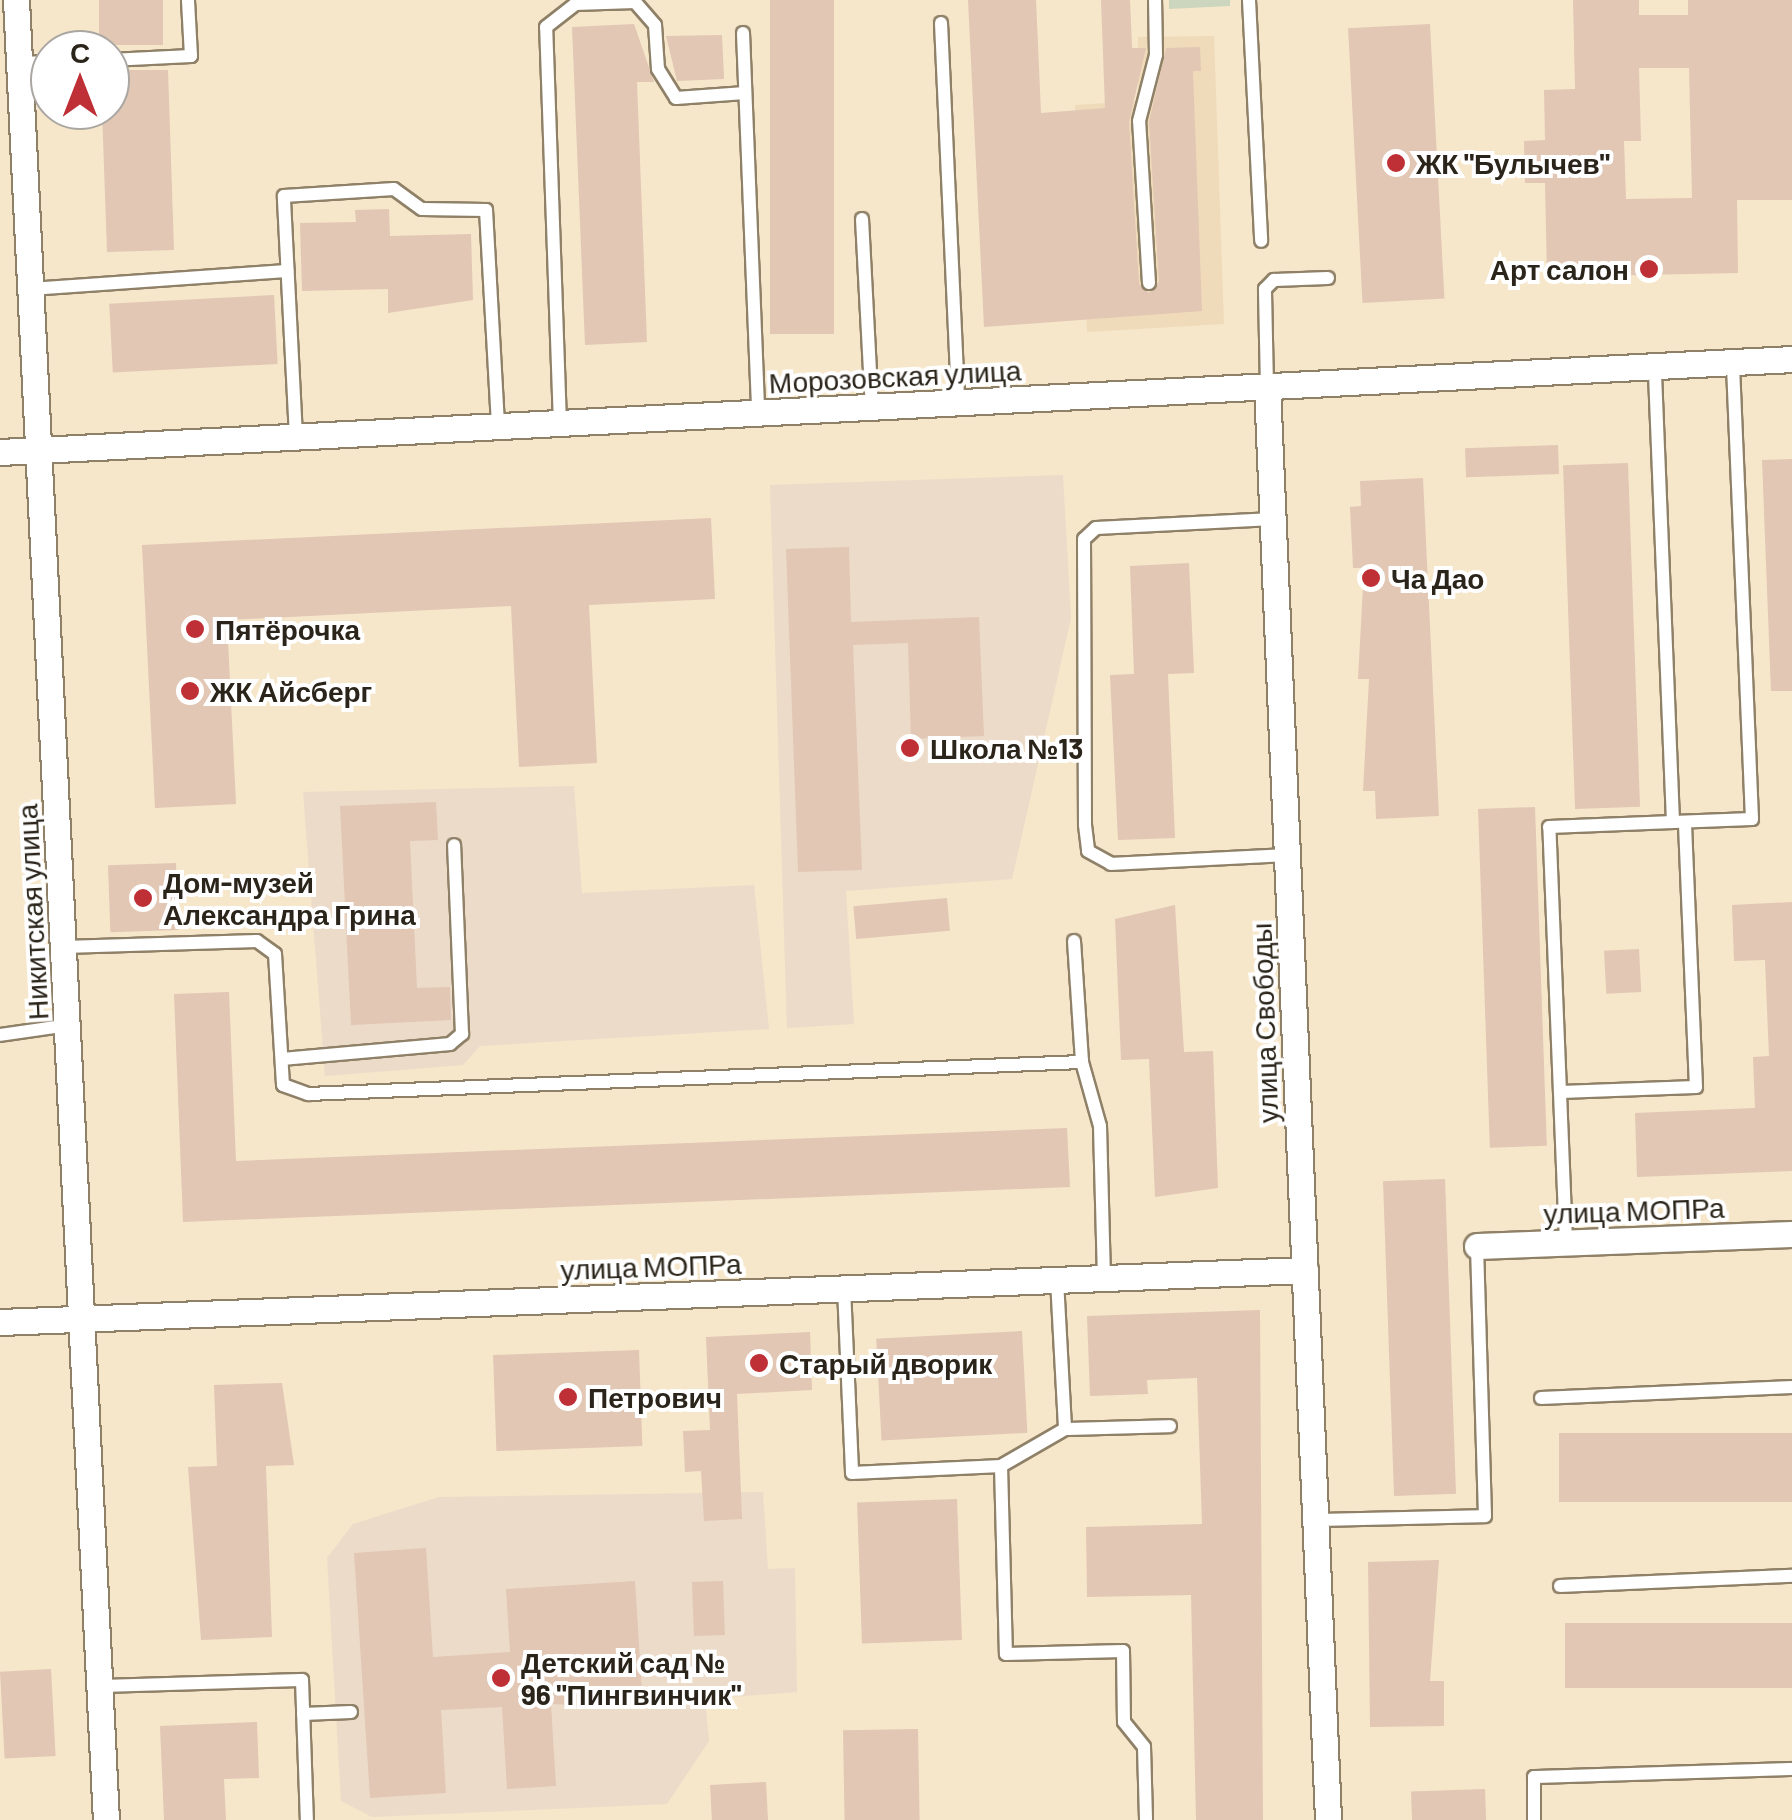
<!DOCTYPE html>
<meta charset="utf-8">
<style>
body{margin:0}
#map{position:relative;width:1792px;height:1820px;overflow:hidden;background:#f6e6ca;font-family:Barlow,sans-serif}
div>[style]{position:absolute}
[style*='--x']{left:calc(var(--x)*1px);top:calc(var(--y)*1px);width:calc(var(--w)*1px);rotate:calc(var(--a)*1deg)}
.built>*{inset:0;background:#efdbb9}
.education>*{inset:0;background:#ecdbc9}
.green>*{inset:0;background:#ccd6bf}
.building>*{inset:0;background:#e1c7b4;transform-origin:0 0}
.roads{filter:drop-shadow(2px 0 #8f8168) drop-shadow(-2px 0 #8f8168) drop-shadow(0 2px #8f8168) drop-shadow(0 -2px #8f8168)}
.service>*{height:12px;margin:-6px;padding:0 6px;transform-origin:6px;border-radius:6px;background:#fff}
.minor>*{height:25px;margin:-12.5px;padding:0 12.5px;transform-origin:12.5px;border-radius:12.5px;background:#fff}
.dots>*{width:28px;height:28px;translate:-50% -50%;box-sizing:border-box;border:5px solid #fff;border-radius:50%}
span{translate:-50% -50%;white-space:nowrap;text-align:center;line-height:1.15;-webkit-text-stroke:8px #fff;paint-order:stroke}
.poi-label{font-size:28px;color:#2a241a;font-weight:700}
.left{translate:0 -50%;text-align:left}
.right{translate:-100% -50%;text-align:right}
.street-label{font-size:28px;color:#2a241a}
.north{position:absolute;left:30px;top:30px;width:100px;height:100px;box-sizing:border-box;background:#fff;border:2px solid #aaa7a3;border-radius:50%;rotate:0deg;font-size:28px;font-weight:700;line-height:40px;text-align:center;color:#2a241a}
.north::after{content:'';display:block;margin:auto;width:35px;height:45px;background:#bf3036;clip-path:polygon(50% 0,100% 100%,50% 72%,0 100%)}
</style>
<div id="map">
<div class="built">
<div style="clip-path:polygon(1214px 36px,1224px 324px,1087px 332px,1075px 105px,1138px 101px,1138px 37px)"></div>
</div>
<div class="education">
<div style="clip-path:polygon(1063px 475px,1071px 618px,1012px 879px,846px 891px,854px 1024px,787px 1028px,770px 485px)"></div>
<div style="clip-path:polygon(574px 786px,582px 893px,754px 885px,769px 1029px,480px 1046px,463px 1065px,325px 1076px,303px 792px)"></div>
<div style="clip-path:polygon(763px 1492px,768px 1569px,795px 1568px,797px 1692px,705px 1699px,709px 1741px,667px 1804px,372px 1817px,341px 1801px,327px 1558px,353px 1524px,439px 1497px)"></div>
</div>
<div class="green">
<div style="clip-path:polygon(1169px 0,1230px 0,1230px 6px,1169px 9px)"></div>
</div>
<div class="building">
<div style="left:99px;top:0;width:64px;height:45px"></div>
<div style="left:770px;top:0;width:64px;height:334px"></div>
<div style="clip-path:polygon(968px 0,1036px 0,1041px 113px,1105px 108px,1101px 0,1130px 0,1132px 48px,1146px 48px,1129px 122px,1139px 284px,1149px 293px,1159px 282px,1149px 122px,1166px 48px,1200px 47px,1201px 71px,1193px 71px,1202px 311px,984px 327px)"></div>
<div style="clip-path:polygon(evenodd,1573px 0,1639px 0,1639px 15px,1688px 15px,1688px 0,1792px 0,1792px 200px,1737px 200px,1738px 273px,1547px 277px,1545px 183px,1525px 183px,1524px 141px,1545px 140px,1544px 90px,1575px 89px,1573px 0,1639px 68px,1689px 68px,1692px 198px,1626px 199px,1624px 141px,1641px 141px,1639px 68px)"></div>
<div style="clip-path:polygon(634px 24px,654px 82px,637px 82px,647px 342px,585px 345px,572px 27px)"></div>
<div style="left:1430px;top:24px;width:275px;height:82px;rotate:87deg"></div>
<div style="clip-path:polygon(722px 35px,724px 79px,677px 81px,666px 36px)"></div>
<div style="clip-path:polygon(110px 70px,168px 70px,174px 250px,107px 252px,102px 110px,110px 110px)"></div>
<div style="clip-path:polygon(389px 209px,390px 236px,471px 234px,473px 300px,388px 313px,388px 289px,302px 291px,300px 223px,356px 222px,355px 210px)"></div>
<div style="left:274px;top:295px;width:69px;height:165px;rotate:87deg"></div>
<div style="left:1558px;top:445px;width:29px;height:93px;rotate:88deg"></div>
<div style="clip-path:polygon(1792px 459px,1792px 691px,1771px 691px,1762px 460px)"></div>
<div style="left:1628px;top:463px;width:344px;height:65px;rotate:88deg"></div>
<div style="clip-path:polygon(1423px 478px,1439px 816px,1376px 819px,1375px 791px,1363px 791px,1369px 679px,1358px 679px,1364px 568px,1353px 568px,1350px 507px,1361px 506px,1360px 481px)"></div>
<div style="clip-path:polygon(711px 518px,715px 599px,589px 605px,597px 763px,519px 767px,511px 606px,227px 620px,236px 804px,155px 808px,142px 545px)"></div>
<div style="clip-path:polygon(849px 547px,851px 622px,979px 617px,984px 736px,911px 739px,908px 643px,853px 645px,862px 870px,798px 872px,786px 549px)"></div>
<div style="clip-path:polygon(1189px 563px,1194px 673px,1168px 674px,1175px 838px,1118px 840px,1110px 675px,1134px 674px,1130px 566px)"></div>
<div style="clip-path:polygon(436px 802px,438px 840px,410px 841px,417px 988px,450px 987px,451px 1020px,351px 1025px,340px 806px)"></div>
<div style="left:1535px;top:807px;width:339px;height:57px;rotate:88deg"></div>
<div style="left:176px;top:863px;width:67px;height:68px;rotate:88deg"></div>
<div style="left:947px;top:898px;width:33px;height:94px;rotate:85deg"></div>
<div style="clip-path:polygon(1792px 902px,1792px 1171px,1637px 1177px,1635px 1113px,1755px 1108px,1753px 1057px,1769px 1056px,1765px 960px,1734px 961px,1732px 905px)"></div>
<div style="clip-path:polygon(1175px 905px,1184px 1052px,1213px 1051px,1218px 1188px,1155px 1197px,1149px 1059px,1121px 1060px,1115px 919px)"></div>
<div style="left:1639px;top:949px;width:43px;height:35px;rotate:87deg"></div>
<div style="clip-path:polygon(229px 992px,236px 1161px,1067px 1128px,1070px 1187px,183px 1222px,174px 994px)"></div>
<div style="left:1445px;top:1179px;width:315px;height:62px;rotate:88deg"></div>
<div style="clip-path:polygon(1260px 1310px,1263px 1820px,1196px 1820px,1191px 1595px,1087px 1597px,1086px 1527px,1202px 1524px,1197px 1378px,1147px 1380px,1148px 1394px,1090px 1396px,1087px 1316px)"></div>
<div style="left:1022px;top:1331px;width:102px;height:146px;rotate:87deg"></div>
<div style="clip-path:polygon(810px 1332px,812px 1390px,737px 1394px,742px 1519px,704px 1521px,701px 1471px,685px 1472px,683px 1431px,710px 1430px,706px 1337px)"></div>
<div style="left:639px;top:1350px;width:96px;height:146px;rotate:88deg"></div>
<div style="clip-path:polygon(282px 1383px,294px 1465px,266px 1466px,272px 1637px,201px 1640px,188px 1467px,217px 1466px,214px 1385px)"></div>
<div style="left:1792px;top:1433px;width:69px;height:233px;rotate:90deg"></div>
<div style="left:957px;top:1499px;width:141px;height:100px;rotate:88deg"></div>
<div style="clip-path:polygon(426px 1548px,433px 1657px,510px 1652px,506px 1589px,635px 1581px,643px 1708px,551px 1704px,556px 1786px,507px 1789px,502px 1707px,441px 1710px,446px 1793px,370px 1798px,354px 1553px)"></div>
<div style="clip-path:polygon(1439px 1560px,1430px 1681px,1444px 1681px,1444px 1726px,1370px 1727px,1368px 1562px)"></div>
<div style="left:723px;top:1581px;width:54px;height:31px;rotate:88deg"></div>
<div style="left:1792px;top:1623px;width:65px;height:227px;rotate:90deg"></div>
<div style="left:51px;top:1669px;width:87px;height:51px;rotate:87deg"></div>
<div style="clip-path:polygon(257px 1722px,259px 1778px,224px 1779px,226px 1820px,164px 1820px,160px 1726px)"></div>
<div style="left:918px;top:1729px;width:91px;height:75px;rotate:89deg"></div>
<div style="left:766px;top:1782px;width:38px;height:56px;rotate:87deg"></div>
<div style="left:1485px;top:1789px;width:31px;height:74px;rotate:88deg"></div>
</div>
<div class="roads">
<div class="service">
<div style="--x:1249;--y:0;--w:241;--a:87.1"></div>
<div style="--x:941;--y:23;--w:380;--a:87.4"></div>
<div style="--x:743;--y:33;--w:380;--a:87.7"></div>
<div style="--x:110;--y:60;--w:81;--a:-2.8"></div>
<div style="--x:191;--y:56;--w:56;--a:-93.1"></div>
<div style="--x:19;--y:63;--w:31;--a:-2"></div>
<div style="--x:862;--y:219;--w:188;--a:87"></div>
<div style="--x:1149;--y:283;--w:162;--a:-93.5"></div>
<div style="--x:1139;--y:121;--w:68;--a:-75.6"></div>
<div style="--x:1156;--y:55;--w:55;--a:-91"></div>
<div style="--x:29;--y:289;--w:259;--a:-4"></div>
<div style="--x:1267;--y:387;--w:98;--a:-91.2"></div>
<div style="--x:1265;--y:289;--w:13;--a:-45"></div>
<div style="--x:1274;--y:280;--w:54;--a:-2.1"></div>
<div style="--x:560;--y:424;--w:397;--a:-92"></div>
<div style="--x:546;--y:27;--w:37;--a:-38"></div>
<div style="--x:575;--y:4;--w:60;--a:-1.9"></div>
<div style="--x:635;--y:2;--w:30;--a:49"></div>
<div style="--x:655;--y:25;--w:44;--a:86.1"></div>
<div style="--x:658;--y:69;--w:34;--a:58"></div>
<div style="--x:676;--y:98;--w:69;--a:-4.1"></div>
<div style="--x:296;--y:437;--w:241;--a:-92.9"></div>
<div style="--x:284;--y:196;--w:110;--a:-3.6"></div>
<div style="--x:394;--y:189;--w:34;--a:36"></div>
<div style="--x:422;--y:209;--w:64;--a:0.9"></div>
<div style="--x:486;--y:210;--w:217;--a:86.8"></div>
<div style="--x:1273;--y:519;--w:177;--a:177.1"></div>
<div style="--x:1096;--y:528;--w:16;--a:137"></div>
<div style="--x:1084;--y:539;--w:286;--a:89.8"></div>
<div style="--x:1085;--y:825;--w:26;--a:83"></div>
<div style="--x:1088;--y:851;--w:26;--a:29"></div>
<div style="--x:1111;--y:864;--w:176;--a:-2.9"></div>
<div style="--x:1673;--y:822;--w:79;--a:-2.2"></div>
<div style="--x:1752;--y:819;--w:457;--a:-92.4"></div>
<div style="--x:1074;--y:941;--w:121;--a:86.2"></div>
<div style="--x:64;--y:947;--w:193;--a:-1.8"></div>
<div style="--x:257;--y:941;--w:22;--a:36"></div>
<div style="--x:275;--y:954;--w:131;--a:86.5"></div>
<div style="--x:283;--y:1085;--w:27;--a:20"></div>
<div style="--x:308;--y:1094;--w:775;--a:-2.37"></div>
<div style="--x:1082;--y:1062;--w:66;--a:74.3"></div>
<div style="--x:1100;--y:1126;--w:152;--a:88.5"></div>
<div style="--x:0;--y:1035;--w:70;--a:-8.2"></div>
<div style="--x:282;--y:1059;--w:169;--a:-5.1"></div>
<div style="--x:450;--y:1044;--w:16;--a:-40"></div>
<div style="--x:462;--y:1034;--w:189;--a:-92.4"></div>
<div style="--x:1560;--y:1092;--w:136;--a:-2.1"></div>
<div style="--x:1696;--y:1087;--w:265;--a:-92.4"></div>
<div style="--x:1566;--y:1242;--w:415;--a:-92.3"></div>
<div style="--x:1549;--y:827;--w:124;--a:-2.3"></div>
<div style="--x:1673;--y:822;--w:456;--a:-92.3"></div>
<div style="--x:1057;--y:1280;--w:149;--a:86.9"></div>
<div style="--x:1065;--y:1429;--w:74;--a:150"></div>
<div style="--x:1001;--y:1466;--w:188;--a:88.5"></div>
<div style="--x:1006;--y:1654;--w:117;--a:-1.5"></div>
<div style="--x:1123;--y:1651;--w:71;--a:89.2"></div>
<div style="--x:1124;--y:1722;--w:32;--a:51"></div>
<div style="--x:1144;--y:1747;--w:73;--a:88.4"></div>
<div style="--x:844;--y:1288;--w:185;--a:87.5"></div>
<div style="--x:852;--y:1473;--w:149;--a:-2.7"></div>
<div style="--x:1541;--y:1398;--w:251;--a:-2.5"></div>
<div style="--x:1065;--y:1429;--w:105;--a:-1.6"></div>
<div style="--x:1314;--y:1520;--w:171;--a:-1.3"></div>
<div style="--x:1485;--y:1516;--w:270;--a:-91.7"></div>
<div style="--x:1560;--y:1586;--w:232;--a:-2.5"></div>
<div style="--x:100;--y:1686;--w:202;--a:-1.7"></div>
<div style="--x:302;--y:1680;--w:140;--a:88"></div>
<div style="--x:303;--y:1714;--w:48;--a:-2.4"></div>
<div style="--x:1534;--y:1820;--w:43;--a:-90"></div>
<div style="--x:1534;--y:1777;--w:258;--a:-1.8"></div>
</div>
<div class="minor">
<div style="--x:16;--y:0;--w:1822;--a:87.17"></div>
<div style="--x:1267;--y:387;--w:1434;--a:87.56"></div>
<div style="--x:0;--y:452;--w:1794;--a:-2.97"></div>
<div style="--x:1477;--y:1246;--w:315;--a:-2.2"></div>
<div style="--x:0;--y:1322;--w:1306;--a:-2.28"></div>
</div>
</div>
<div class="dots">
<div style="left:1396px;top:163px;background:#bf3036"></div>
<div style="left:1649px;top:269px;background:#bf3036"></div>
<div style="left:1371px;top:578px;background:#bf3036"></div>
<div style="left:195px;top:629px;background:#bf3036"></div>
<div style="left:190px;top:691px;background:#bf3036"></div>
<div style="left:910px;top:748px;background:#bf3036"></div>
<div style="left:143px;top:898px;background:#bf3036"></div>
<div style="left:759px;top:1363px;background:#bf3036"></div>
<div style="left:568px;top:1397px;background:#bf3036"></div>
<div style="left:501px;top:1678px;background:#bf3036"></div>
</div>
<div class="poi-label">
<span class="left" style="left:1416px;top:163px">ЖК "Булычев"</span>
<span class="right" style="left:1629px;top:269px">Арт салон</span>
<span class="left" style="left:1391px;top:578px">Ча Дао</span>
<span class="left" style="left:215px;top:629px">Пятёрочка</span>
<span class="left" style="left:210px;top:691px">ЖК Айсберг</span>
<span class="left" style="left:930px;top:748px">Школа №13</span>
<span class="left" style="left:163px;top:898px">Дом-музей<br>Александра Грина</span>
<span class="left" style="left:779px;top:1363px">Старый дворик</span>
<span class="left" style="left:588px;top:1397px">Петрович</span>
<span class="left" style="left:521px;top:1678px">Детский сад №<br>96 "Пингвинчик"</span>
</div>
<div class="street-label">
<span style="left:895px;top:376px;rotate:-3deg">Морозовская улица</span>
<span style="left:32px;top:912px;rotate:-93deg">Никитская улица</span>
<span style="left:1264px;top:1023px;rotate:-92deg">улица Свободы</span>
<span style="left:1634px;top:1210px;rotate:-2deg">улица МОПРа</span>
<span style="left:651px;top:1266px;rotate:-2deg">улица МОПРа</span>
</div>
<div class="north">С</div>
</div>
